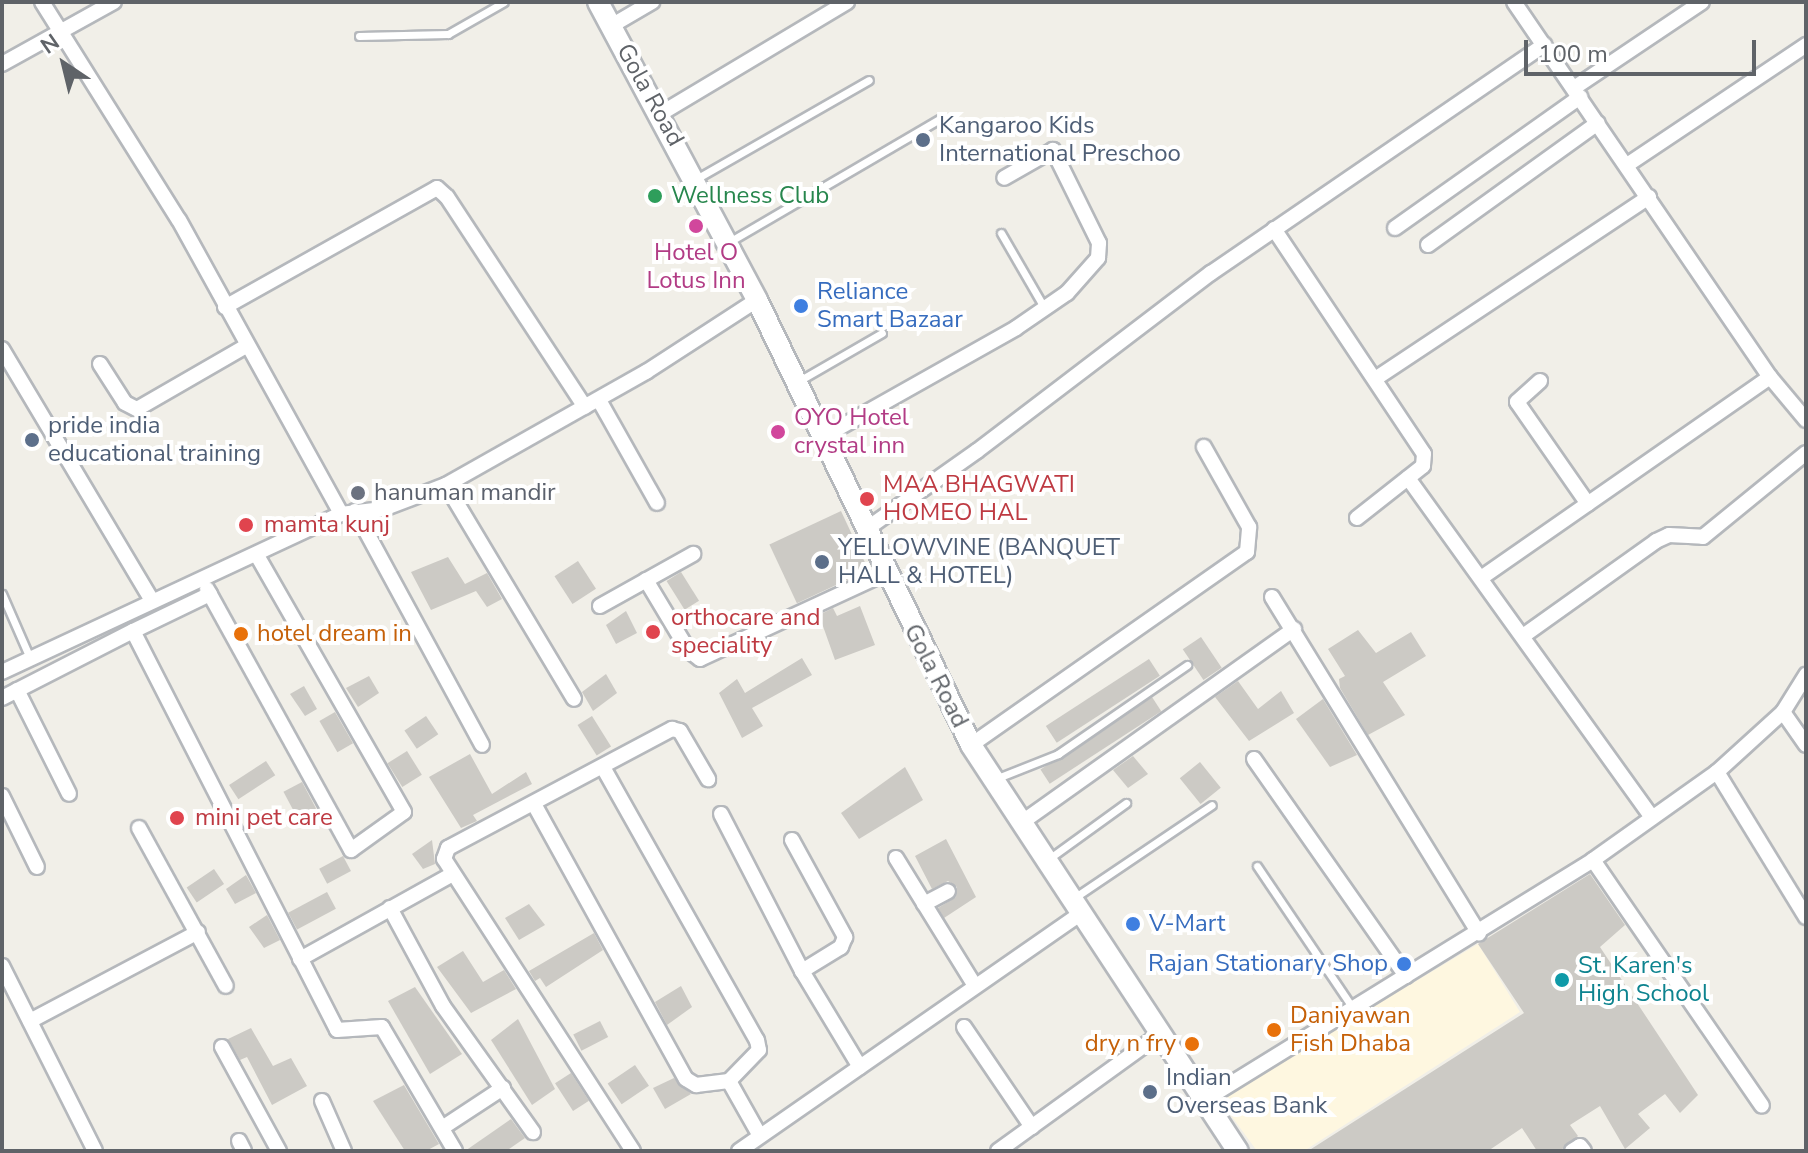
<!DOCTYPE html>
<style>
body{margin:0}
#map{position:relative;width:1808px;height:1153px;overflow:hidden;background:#f1efe8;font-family:"Nunito Sans",sans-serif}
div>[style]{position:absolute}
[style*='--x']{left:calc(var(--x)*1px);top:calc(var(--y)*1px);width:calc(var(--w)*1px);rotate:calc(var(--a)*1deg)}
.commercial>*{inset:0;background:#fef7e0}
.building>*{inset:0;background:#cccac5;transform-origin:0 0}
.roads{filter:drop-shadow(2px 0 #b5b8bc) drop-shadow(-2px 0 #b5b8bc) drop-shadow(0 2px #b5b8bc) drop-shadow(0 -2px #b5b8bc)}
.lane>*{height:7px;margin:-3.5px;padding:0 3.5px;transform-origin:3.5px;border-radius:3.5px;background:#fff}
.street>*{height:14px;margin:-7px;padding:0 7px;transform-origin:7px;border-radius:7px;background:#fff}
.secondary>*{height:20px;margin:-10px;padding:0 10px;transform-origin:10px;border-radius:10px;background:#fff}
.dots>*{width:22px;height:22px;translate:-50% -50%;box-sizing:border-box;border:4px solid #fff;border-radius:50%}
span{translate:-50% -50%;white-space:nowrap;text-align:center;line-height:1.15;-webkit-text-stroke:8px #fff;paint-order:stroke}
.street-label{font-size:24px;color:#5f6368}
.service-label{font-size:24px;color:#4e5e75}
.left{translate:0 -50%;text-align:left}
.leisure-label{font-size:24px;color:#27864d}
.hotel-label{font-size:24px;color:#b23c85}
.shop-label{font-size:24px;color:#366cbe}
.right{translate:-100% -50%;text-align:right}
.health-label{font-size:24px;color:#be3a42}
.worship-label{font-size:24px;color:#5b616d}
.food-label{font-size:24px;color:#c56008}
.culture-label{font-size:24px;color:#0d838f}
.frame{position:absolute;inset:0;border:4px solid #5f6368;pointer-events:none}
.north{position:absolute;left:24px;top:24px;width:80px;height:80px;-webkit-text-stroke:6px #fff;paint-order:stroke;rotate:325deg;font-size:22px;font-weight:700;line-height:32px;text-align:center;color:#5f6368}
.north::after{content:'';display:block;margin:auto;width:28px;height:36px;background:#5f6368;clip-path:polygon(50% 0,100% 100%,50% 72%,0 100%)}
.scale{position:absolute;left:1524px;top:40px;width:232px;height:36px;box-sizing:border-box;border:4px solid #5f6368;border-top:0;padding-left:10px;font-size:24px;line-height:28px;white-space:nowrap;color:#5f6368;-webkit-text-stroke:6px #fff;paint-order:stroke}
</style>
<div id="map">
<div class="commercial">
<div style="clip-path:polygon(1478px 944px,1520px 1012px,1304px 1151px,1257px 1151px,1219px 1099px)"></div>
</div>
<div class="building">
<div style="left:841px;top:511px;width:65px;height:79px;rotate:65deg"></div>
<div style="clip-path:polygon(448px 557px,465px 584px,487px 573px,502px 599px,487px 607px,476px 591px,431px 610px,411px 572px)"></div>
<div style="left:578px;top:561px;width:33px;height:28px;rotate:57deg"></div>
<div style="left:681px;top:572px;width:34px;height:17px;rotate:58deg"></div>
<div style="clip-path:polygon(860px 606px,875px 645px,835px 660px,819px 615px,833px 608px,837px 616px)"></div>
<div style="clip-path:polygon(626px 611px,637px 633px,616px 644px,606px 625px)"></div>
<div style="clip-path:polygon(1358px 630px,1376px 653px,1411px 632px,1426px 656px,1383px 682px,1405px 715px,1368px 735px,1340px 688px,1339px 679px,1345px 676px,1328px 649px)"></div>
<div style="left:1201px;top:637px;width:37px;height:22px;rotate:56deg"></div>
<div style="clip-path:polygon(802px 658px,812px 675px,752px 708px,763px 726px,742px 738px,719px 693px,737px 679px,745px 693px)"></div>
<div style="left:1149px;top:659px;width:20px;height:123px;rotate:57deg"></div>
<div style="clip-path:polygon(606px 674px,617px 693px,593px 711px,582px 692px)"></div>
<div style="clip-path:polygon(369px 676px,379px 693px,358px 707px,346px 688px)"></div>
<div style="clip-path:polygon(1238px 681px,1258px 709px,1281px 691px,1294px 713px,1249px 741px,1215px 697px)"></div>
<div style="clip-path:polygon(304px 686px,317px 709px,305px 716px,290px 694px)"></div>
<div style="left:1152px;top:697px;width:17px;height:133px;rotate:57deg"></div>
<div style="clip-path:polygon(1323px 699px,1357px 755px,1330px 767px,1296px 719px)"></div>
<div style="left:335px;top:712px;width:36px;height:18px;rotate:60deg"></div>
<div style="left:426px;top:716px;width:22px;height:26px;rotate:56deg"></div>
<div style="left:592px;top:716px;width:36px;height:17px;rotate:58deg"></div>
<div style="left:407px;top:751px;width:28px;height:23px;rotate:58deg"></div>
<div style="clip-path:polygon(470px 754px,492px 794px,526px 772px,532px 784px,473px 815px,477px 821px,461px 828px,429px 777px)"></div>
<div style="clip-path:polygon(1133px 756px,1148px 774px,1128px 788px,1113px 770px)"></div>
<div style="left:266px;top:761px;width:17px;height:44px;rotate:57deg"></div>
<div style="left:1200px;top:762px;width:33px;height:26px;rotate:51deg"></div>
<div style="clip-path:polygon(905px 767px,923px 800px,859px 839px,841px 813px)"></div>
<div style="left:302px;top:782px;width:30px;height:21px;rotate:62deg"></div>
<div style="clip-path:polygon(946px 839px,976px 897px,944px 918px,938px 908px,956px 897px,957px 887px,948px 881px,932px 889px,915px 856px)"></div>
<div style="clip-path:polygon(432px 840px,435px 864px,423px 869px,412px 854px)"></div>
<div style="left:343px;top:856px;width:17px;height:27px;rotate:62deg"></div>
<div style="left:214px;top:869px;width:18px;height:33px;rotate:56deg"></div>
<div style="clip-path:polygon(1590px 874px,1625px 925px,1600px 947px,1698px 1095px,1680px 1113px,1665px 1094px,1638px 1114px,1650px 1128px,1625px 1149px,1600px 1106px,1570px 1125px,1578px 1136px,1560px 1151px,1537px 1151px,1522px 1128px,1488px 1151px,1308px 1151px,1524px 1013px,1478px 944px)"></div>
<div style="clip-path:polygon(246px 875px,256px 893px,235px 904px,226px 889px)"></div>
<div style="left:327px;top:892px;width:19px;height:44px;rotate:62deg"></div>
<div style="clip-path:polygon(529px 904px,545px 925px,519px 940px,505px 918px)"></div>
<div style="clip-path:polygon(267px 915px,280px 940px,264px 948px,249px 927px)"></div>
<div style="clip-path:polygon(594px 933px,603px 950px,546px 987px,540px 978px,535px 981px,529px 971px)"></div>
<div style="clip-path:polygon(463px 951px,483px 982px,504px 970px,516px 989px,471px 1013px,437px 967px)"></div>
<div style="clip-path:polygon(681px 986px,692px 1007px,667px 1025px,655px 1002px)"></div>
<div style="clip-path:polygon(415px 987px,462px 1054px,430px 1074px,388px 1001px)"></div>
<div style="clip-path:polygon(518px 1019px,555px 1089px,532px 1105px,491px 1040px)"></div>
<div style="left:600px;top:1021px;width:18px;height:30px;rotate:63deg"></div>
<div style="clip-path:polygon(251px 1028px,273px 1066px,291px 1058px,307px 1086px,272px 1105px,247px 1057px,240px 1060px,228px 1039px)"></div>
<div style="left:635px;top:1065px;width:25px;height:33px;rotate:56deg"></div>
<div style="left:571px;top:1073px;width:33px;height:19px;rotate:57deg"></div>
<div style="clip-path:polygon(674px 1078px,691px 1094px,665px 1109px,653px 1088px)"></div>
<div style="clip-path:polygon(404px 1085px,439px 1144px,426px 1151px,405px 1151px,373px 1101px)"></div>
<div style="clip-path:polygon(511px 1119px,525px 1138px,506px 1151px,465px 1151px)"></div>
</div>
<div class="roads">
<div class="lane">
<div style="--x:359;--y:36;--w:89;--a:-1.3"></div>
<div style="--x:448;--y:34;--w:64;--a:-29.7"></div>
<div style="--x:696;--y:179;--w:199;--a:-29.8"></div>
<div style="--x:1001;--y:233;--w:88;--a:59.9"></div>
<div style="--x:729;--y:242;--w:246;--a:-30.3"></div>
<div style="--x:797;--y:382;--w:98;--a:-30"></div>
<div style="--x:2;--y:594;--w:70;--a:66.4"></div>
<div style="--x:995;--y:779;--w:68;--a:-21.6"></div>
<div style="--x:1058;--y:754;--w:157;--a:-34.6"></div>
<div style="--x:1050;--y:858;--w:94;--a:-35.9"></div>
<div style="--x:1257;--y:866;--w:170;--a:56"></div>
<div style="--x:1074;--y:898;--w:166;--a:-34"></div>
</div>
<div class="street">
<div style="--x:42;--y:2;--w:257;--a:57.9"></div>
<div style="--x:179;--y:220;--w:336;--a:61.1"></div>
<div style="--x:1514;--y:2;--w:454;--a:55.7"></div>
<div style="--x:1770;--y:377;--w:56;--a:50.1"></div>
<div style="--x:611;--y:26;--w:48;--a:-30.3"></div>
<div style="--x:2;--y:64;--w:128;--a:-29"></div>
<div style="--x:1574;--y:88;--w:154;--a:-33.9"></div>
<div style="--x:660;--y:114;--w:218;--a:-30.9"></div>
<div style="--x:1627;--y:165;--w:216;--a:-33.8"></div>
<div style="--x:1395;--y:228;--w:227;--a:-35.3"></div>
<div style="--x:1274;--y:229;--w:270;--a:56.3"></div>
<div style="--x:1424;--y:454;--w:12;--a:95"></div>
<div style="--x:1423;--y:466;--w:84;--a:141.8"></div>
<div style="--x:1428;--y:245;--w:209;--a:-35.7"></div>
<div style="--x:225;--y:307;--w:243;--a:-29.3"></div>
<div style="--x:437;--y:188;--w:13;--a:42"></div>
<div style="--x:447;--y:197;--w:251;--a:56.7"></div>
<div style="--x:2;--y:349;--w:293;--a:59.2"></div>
<div style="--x:100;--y:364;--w:46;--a:57.3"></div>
<div style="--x:125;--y:403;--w:13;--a:27"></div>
<div style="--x:137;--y:409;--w:126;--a:-30"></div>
<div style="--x:1375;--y:379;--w:329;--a:-33.6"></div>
<div style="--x:1540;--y:381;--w:31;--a:138"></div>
<div style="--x:1517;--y:402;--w:124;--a:55.2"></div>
<div style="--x:599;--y:400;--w:118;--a:60.6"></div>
<div style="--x:821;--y:438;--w:224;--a:-29.4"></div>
<div style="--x:1016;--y:328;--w:62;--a:-34.5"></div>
<div style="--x:1067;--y:293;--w:47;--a:-48.5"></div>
<div style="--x:1098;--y:258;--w:15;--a:-86"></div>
<div style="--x:1099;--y:243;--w:104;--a:-116.3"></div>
<div style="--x:1053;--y:150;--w:56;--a:150.3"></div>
<div style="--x:1408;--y:478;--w:418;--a:54.3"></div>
<div style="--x:446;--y:485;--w:249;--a:59.1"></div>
<div style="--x:355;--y:511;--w:266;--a:61.5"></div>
<div style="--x:865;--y:530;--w:137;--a:-35.2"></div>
<div style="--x:977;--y:451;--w:294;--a:-37.3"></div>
<div style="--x:1211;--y:273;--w:404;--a:-34.4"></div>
<div style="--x:1481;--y:578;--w:352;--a:-34.8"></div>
<div style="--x:646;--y:580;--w:82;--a:59"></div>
<div style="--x:688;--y:650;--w:15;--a:37"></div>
<div style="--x:700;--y:659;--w:205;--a:-24.8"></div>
<div style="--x:207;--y:589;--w:298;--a:61.1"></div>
<div style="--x:351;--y:850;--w:65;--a:-35.6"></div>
<div style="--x:404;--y:812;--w:296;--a:-119.8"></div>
<div style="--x:210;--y:594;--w:85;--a:154.3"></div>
<div style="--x:133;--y:631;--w:448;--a:62.9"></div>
<div style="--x:337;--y:1030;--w:45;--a:-3.8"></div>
<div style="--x:382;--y:1027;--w:144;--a:59.5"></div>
<div style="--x:1272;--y:597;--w:395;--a:58.4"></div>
<div style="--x:600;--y:606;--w:107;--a:-29.2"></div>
<div style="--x:1523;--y:636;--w:163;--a:-35.5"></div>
<div style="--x:1656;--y:541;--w:14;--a:-25"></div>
<div style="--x:1669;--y:535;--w:34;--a:3"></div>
<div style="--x:1703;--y:537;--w:133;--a:-39.2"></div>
<div style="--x:2;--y:672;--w:374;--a:-25"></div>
<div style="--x:341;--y:514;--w:42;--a:-6.8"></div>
<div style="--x:383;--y:509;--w:67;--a:-20.9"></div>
<div style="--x:446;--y:485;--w:230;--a:-29.5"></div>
<div style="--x:646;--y:372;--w:132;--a:-33"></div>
<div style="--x:17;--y:690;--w:116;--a:63.4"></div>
<div style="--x:2;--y:698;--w:147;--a:-27.1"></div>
<div style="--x:1783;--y:712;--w:40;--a:55.1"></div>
<div style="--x:971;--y:745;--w:337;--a:-35"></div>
<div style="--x:1247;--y:552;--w:25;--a:-85"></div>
<div style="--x:1249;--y:527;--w:92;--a:-119.4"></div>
<div style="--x:1254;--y:759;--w:265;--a:55"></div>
<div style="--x:604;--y:769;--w:311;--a:60.6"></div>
<div style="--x:757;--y:1040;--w:10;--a:79"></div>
<div style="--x:759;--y:1050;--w:43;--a:134.1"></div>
<div style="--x:729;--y:1081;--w:63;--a:60.6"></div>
<div style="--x:1717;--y:772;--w:170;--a:58.5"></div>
<div style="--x:2;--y:796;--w:79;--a:63.8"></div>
<div style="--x:534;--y:804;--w:314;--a:61.1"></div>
<div style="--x:686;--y:1079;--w:12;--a:31"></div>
<div style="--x:696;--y:1085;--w:33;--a:-7"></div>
<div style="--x:721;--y:814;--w:177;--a:62.7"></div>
<div style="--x:802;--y:971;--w:112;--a:58.9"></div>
<div style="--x:1021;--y:823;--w:335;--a:-35.4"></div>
<div style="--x:139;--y:828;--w:180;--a:61.2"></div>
<div style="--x:792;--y:840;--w:111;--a:61.3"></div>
<div style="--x:845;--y:937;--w:11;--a:112"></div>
<div style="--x:841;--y:947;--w:46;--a:148.4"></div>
<div style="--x:896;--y:858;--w:150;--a:58.3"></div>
<div style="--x:1593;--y:860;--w:298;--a:55.5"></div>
<div style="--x:924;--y:904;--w:27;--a:-28"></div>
<div style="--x:390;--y:908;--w:111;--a:61.6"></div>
<div style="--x:443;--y:1006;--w:155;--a:54.5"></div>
<div style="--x:300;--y:959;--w:173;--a:-29.1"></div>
<div style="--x:2;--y:966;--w:207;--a:63.3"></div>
<div style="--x:30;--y:1021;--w:190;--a:-27.9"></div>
<div style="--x:964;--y:1027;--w:121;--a:55.8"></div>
<div style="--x:222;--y:1047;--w:119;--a:61.3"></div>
<div style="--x:322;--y:1101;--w:55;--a:66.3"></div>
<div style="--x:1203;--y:1101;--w:458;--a:-31.7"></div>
<div style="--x:1593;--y:860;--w:152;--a:-35.4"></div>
<div style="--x:1717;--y:772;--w:89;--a:-42.3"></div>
<div style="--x:1783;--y:712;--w:44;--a:-58.1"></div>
<div style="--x:442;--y:1128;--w:73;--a:-33.3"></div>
<div style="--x:239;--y:1141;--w:11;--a:63"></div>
<div style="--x:633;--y:1151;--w:348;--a:-122.9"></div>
<div style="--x:444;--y:859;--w:12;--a:-70"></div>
<div style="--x:448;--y:848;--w:254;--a:-28"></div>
<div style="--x:672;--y:729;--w:8;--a:14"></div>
<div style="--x:680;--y:731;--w:56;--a:59.7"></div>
<div style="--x:739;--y:1151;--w:414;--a:-34.8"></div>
<div style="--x:998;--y:1151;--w:198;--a:-35.8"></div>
<div style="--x:1572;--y:1151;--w:9;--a:-32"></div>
<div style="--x:1580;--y:1146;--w:6;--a:51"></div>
</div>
<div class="secondary">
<div style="--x:598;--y:2;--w:338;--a:61.9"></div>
<div style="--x:757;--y:300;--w:494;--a:64.3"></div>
<div style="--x:971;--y:745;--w:486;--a:56.7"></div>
</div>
</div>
<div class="dots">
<div style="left:923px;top:140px;background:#5c6f8a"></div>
<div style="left:655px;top:196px;background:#2e9e5b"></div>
<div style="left:696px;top:226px;background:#d1479c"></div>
<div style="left:801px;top:306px;background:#3f7fe0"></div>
<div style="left:778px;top:432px;background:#d1479c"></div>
<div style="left:32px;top:440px;background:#5c6f8a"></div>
<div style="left:358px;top:493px;background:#6b7280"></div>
<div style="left:867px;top:499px;background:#e0444e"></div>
<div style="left:246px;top:525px;background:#e0444e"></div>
<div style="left:822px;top:562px;background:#5c6f8a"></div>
<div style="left:653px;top:632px;background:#e0444e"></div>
<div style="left:241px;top:634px;background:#e8710a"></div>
<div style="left:177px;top:818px;background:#e0444e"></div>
<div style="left:1133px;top:924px;background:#3f7fe0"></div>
<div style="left:1404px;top:964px;background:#3f7fe0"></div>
<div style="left:1562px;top:980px;background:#0f9aa8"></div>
<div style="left:1274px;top:1030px;background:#e8710a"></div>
<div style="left:1192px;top:1044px;background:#e8710a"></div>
<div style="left:1150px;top:1092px;background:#5c6f8a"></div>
</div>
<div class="street-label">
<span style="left:650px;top:95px;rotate:61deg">Gola Road</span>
<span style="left:936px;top:676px;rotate:63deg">Gola Road</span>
</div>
<div class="service-label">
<span class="left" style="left:939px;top:140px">Kangaroo Kids<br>International Preschoo</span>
<span class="left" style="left:48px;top:440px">pride india<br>educational training</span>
<span class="left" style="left:838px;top:562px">YELLOWVINE (BANQUET<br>HALL &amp; HOTEL)</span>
<span class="left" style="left:1166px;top:1092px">Indian<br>Overseas Bank</span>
</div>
<div class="leisure-label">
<span class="left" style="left:671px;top:196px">Wellness Club</span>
</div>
<div class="hotel-label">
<span style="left:696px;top:267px">Hotel O<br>Lotus Inn</span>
<span class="left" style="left:794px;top:432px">OYO Hotel<br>crystal inn</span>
</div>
<div class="shop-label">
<span class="left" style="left:817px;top:306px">Reliance<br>Smart Bazaar</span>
<span class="left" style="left:1149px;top:924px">V-Mart</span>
<span class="right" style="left:1388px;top:964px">Rajan Stationary Shop</span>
</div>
<div class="health-label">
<span class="left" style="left:883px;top:499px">MAA BHAGWATI<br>HOMEO HAL</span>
<span class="left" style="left:264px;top:525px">mamta kunj</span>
<span class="left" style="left:671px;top:632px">orthocare and<br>speciality</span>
<span class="left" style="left:195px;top:818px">mini pet care</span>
</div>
<div class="worship-label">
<span class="left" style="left:374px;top:493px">hanuman mandir</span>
</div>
<div class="food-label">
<span class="left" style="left:257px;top:634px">hotel dream in</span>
<span class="left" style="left:1290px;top:1030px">Daniyawan<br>Fish Dhaba</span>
<span class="right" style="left:1176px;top:1044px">dry n fry</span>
</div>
<div class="culture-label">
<span class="left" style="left:1578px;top:980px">St. Karen's<br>High School</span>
</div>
<div class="frame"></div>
<div class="north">N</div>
<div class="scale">100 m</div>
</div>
